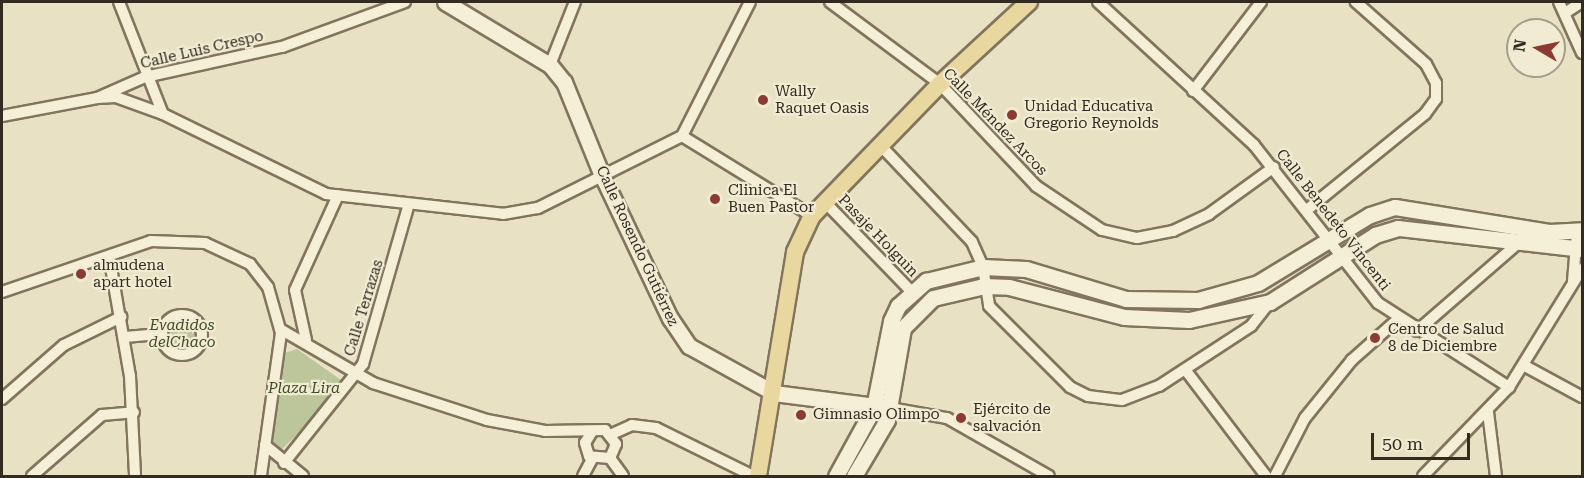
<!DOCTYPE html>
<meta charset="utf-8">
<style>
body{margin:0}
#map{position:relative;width:1584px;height:478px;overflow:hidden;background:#e9e1c4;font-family:"Roboto Serif",serif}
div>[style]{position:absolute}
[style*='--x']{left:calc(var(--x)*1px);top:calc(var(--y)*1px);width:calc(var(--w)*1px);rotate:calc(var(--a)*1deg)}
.green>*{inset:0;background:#bcc69a}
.round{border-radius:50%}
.roads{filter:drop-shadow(2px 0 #82745d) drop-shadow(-2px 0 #82745d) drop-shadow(0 2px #82745d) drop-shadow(0 -2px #82745d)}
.street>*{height:10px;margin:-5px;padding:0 5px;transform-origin:5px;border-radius:5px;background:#f5efd7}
.street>.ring{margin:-5px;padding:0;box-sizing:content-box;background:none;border:10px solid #f5efd7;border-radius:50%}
.secondary>*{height:15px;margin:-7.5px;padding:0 7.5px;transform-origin:7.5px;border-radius:7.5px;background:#f5efd7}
.primary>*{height:16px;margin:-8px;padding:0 8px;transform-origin:8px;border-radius:8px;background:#e8d8a0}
.dots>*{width:16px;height:16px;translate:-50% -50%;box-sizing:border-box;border:3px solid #f1ebd3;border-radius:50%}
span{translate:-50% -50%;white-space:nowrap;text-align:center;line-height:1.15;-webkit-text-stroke:4.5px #f1ebd3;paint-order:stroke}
.street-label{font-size:15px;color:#332b1f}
.poi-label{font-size:15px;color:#332b1f}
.left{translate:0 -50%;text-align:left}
.park-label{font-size:15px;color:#404d28;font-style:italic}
.frame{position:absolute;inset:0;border:3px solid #332b1f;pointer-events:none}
.north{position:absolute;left:1506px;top:18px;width:60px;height:60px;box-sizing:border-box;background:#f1ebd3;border:2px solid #a59e8b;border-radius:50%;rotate:279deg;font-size:16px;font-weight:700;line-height:24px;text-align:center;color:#332b1f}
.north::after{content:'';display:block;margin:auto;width:21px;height:27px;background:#8a3b33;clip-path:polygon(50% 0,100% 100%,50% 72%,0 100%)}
.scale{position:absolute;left:1371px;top:433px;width:99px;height:27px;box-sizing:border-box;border:3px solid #332b1f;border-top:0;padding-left:8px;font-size:18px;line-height:21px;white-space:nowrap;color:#332b1f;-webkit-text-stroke:4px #f1ebd3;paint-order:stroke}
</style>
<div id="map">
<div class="green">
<div class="round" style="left:167px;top:319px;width:30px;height:30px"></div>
<div style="clip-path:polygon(297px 349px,341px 380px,342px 391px,281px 450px,269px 440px,281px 362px,285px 353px)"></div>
</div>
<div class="roads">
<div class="street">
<div style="--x:119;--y:2;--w:120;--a:68.6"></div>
<div style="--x:830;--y:2;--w:137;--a:36.7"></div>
<div style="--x:940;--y:84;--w:140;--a:46.7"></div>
<div style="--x:1036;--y:186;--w:79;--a:33.7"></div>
<div style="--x:1102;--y:230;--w:36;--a:13"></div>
<div style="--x:1137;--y:238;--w:37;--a:-11"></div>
<div style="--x:1173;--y:231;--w:40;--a:-25"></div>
<div style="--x:1209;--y:214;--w:80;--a:-35.9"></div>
<div style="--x:1098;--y:2;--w:212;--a:42.5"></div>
<div style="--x:1254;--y:145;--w:201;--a:51.9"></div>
<div style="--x:1378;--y:303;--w:156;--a:32.7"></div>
<div style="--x:1559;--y:2;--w:56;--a:65.7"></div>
<div style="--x:1565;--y:13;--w:20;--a:-33"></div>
<div style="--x:550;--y:65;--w:68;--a:-68.4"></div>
<div style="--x:1193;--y:91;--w:112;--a:-52.6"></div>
<div style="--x:97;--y:98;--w:19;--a:-3"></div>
<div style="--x:116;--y:97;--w:50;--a:19.9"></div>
<div style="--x:163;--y:114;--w:182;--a:26.1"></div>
<div style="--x:326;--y:194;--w:178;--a:6.4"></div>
<div style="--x:503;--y:214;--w:36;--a:-10"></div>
<div style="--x:538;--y:208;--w:161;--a:-26.6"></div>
<div style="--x:682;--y:136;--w:150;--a:-63.1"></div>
<div style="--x:2;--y:116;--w:97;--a:-10.7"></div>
<div style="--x:97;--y:98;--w:52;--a:-23.6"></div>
<div style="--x:145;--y:77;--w:140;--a:-12.4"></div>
<div style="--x:282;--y:47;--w:131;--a:-20.1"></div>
<div style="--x:682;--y:136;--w:153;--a:31.6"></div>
<div style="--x:881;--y:146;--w:132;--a:46.5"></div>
<div style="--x:972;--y:242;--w:27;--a:66"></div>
<div style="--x:983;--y:267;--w:39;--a:81"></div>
<div style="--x:989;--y:306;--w:115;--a:45"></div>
<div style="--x:1070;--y:387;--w:20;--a:27"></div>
<div style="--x:1088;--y:396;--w:34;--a:7"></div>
<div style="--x:1122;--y:400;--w:40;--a:-21"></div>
<div style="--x:1159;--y:386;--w:110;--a:-33.1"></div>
<div style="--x:1251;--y:326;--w:31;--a:-52"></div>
<div style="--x:824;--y:201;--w:125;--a:46"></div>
<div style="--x:1308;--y:209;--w:151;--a:-39.1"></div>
<div style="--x:1425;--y:114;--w:19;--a:-54"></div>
<div style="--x:1436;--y:99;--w:16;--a:-90"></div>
<div style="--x:1436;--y:83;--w:21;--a:-118"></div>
<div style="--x:1426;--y:64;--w:94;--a:-138.5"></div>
<div style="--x:109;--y:256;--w:122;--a:80.1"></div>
<div style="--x:130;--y:376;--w:100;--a:87.1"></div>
<div style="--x:1573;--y:281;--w:48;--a:-85.2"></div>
<div style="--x:2;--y:292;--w:157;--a:-18.9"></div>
<div style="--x:151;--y:241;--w:54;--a:2.1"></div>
<div style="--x:205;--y:243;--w:50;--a:25"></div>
<div style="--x:250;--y:264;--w:29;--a:52"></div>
<div style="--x:268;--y:287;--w:48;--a:74.2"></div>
<div style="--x:281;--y:333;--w:144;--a:98"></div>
<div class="ring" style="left:162px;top:315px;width:30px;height:30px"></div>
<div style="--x:280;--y:329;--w:108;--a:30.1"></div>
<div style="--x:373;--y:383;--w:120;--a:18"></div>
<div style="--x:487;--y:420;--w:59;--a:10.7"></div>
<div style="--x:545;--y:431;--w:60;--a:-1"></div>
<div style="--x:605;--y:430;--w:18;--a:52"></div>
<div style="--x:616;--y:444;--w:15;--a:113"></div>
<div style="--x:610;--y:458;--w:21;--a:-175"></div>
<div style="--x:589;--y:456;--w:14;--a:-107"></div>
<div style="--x:585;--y:443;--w:13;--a:-58"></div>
<div style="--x:1417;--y:331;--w:140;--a:-41"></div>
<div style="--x:125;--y:337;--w:36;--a:-5"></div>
<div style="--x:306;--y:340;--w:51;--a:-102.4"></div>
<div style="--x:295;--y:290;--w:104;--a:-65.6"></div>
<div style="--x:1525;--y:366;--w:65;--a:28.5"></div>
<div style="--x:1187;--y:372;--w:131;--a:52.8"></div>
<div style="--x:2;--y:399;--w:82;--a:-41.1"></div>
<div style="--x:64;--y:345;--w:64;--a:-26.2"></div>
<div style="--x:890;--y:408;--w:58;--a:10"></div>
<div style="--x:947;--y:418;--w:117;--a:29.6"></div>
<div style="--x:1488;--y:412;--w:64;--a:82.9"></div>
<div style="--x:612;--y:434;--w:22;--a:-24"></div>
<div style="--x:632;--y:425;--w:24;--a:7"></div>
<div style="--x:656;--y:428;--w:108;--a:26.3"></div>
<div style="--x:265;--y:445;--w:49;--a:39.2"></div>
<div style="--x:610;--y:458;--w:22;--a:54"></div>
<div style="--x:284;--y:463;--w:127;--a:-51.4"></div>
<div style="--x:363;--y:364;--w:163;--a:-74"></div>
<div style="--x:32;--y:476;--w:93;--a:-41.1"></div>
<div style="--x:102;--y:415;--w:32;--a:-5"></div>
<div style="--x:583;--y:476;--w:19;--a:-62"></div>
<div style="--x:1275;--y:476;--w:65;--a:-62.7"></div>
<div style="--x:1305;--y:418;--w:75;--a:-51"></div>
<div style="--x:1352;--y:360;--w:62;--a:-41.7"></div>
<div style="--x:1423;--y:476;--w:124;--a:-46"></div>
<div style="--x:1509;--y:387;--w:139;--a:-58.3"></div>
</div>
<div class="secondary">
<div style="--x:445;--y:2;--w:122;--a:31"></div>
<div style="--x:550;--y:65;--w:22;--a:51"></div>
<div style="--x:564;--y:82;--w:98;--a:67.9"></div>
<div style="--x:601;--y:173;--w:161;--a:64.6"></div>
<div style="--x:670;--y:318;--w:34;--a:56"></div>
<div style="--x:689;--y:346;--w:97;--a:28.9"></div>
<div style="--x:774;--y:393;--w:110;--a:7.3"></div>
<div style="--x:836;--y:476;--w:79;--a:-61.2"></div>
<div style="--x:874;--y:407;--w:88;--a:-78.8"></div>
<div style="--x:891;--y:321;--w:17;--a:-65"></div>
<div style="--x:898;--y:306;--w:38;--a:-42"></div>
<div style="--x:926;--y:281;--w:59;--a:-13.8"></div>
<div style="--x:983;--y:267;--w:43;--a:2.7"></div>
<div style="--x:1026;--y:269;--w:104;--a:16.7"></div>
<div style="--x:1126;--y:299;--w:72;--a:0.8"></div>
<div style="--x:1198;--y:300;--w:62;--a:-15.8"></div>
<div style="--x:1258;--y:283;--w:131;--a:-31.3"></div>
<div style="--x:1370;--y:215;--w:26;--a:-18"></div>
<div style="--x:1395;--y:207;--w:156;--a:9.2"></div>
<div style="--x:1549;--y:232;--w:33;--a:-3"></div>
<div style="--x:854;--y:476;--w:65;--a:-59.5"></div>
<div style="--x:887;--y:420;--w:93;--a:-80.1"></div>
<div style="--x:903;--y:328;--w:42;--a:-45"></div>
<div style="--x:933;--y:298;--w:52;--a:-13.2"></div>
<div style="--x:984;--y:286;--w:25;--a:2"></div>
<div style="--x:1009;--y:287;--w:119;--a:14.6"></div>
<div style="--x:1124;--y:317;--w:65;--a:2.6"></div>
<div style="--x:1189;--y:320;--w:83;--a:-12.5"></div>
<div style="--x:1270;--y:302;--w:125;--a:-32.5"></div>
<div style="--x:1375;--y:235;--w:24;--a:-17"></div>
<div style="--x:1398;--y:228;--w:185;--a:6.5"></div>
</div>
<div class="primary">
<div style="--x:758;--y:476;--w:227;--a:-80.6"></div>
<div style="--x:795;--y:252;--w:40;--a:-65"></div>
<div style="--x:812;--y:216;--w:184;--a:-45.9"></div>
<div style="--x:940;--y:84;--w:121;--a:-42.7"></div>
</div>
</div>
<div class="dots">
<div style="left:763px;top:100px;background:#8a3b33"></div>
<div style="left:1012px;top:115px;background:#8a3b33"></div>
<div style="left:715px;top:199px;background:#8a3b33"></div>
<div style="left:81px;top:274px;background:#8a3b33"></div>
<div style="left:1375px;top:338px;background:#8a3b33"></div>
<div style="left:801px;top:415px;background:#8a3b33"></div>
<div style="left:961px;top:418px;background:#8a3b33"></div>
</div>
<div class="street-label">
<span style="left:202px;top:50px;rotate:-13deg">Calle Luis Crespo</span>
<span style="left:995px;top:122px;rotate:46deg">Calle Méndez Arcos</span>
<span style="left:1333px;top:220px;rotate:52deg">Calle Benedeto Vincenti</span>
<span style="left:878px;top:236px;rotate:46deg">Pasaje Holguin</span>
<span style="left:637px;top:246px;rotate:65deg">Calle Rosendo Gutiérrez</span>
<span style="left:364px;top:308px;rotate:-73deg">Calle Terrazas</span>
</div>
<div class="poi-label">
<span class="left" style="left:775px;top:100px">Wally<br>Raquet Oasis</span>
<span class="left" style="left:1024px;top:115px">Unidad Educativa<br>Gregorio Reynolds</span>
<span class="left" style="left:728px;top:199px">Clinica El<br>Buen Pastor</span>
<span class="left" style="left:93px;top:274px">almudena<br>apart hotel</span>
<span class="left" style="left:1388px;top:338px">Centro de Salud<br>8 de Diciembre</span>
<span class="left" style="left:973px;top:418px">Ejército de<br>salvación</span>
<span class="left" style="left:813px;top:415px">Gimnasio Olimpo</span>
</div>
<div class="park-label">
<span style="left:182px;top:334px">Evadidos<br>delChaco</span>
<span style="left:304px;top:389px">Plaza Lira</span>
</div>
<div class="frame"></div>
<div class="north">N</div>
<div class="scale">50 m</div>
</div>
